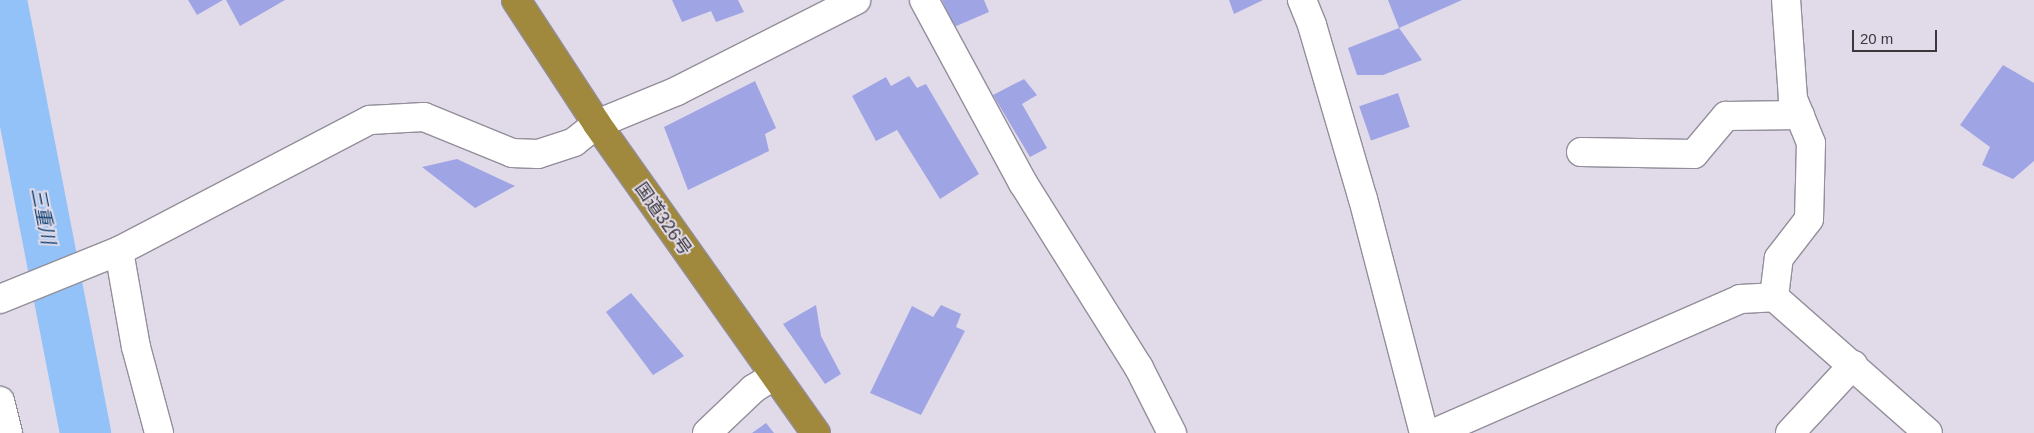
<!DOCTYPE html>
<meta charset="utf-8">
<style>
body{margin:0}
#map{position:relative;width:2034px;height:433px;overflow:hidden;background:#e1dbe9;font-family:Helvetica,"Noto Sans JP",sans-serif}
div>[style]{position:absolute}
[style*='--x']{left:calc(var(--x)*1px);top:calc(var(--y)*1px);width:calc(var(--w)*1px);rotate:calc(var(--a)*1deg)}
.river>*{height:51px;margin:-25.5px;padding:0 25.5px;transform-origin:25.5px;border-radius:25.5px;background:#92c2f8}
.building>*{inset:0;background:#9fa4e4;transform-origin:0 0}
.roads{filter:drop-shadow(1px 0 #938e9a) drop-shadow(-1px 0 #938e9a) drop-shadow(0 1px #938e9a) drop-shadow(0 -1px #938e9a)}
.minor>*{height:28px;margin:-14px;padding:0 14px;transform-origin:14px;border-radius:14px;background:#fff}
.highway>*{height:28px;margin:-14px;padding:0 14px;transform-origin:14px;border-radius:14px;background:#a0883d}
span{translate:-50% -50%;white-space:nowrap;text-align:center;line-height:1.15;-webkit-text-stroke:4px #e1dbe9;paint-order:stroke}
.street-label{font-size:18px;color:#3a383d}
.water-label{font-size:19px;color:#124374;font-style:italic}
.scale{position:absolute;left:1852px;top:30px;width:85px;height:22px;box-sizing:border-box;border:2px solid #3a383d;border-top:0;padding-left:6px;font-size:15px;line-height:18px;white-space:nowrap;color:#3a383d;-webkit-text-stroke:4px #e1dbe9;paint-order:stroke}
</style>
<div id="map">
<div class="river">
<div style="--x:1;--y:0;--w:441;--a:79"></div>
</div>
<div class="building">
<div style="clip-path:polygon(188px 0,223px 0,197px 15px)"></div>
<div style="clip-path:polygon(226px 0,285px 0,240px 26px)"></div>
<div style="clip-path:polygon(672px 0,738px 0,744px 12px,716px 22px,711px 11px,682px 22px)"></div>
<div style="clip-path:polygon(942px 0,984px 0,989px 12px,954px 27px)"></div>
<div style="clip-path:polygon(1229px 0,1263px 0,1234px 14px)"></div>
<div style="clip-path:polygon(1388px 0,1462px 0,1399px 28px)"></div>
<div style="clip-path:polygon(1399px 28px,1422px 60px,1383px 75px,1357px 75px,1348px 48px)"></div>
<div style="clip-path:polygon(2003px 65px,2034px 83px,2034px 161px,2013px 179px,1982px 165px,1990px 147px,1960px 125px)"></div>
<div style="clip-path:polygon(909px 76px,917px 88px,926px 84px,979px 174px,940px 199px,897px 130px,876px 141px,852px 96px,886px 77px,891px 86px)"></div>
<div style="clip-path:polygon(1024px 79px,1037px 95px,1022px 104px,1047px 148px,1030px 157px,993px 95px)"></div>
<div style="clip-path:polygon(755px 81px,776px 128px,765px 134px,769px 151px,688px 190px,664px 127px)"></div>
<div style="left:1398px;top:93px;width:36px;height:41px;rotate:71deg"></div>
<div style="clip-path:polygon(457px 159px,515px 186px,475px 208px,422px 167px)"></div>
<div style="clip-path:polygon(631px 293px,684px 356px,653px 375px,606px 312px)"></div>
<div style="clip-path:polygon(816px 305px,821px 336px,841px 374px,825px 384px,783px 324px)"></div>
<div style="clip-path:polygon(941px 305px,961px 314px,956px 327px,965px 331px,921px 415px,870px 393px,912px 306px,933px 317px)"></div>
<div style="clip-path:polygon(766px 423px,774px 433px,752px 433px)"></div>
</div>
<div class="roads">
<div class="minor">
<div style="--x:924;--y:0;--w:208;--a:61.6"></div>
<div style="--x:1023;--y:183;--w:218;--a:57.9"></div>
<div style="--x:1139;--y:368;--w:73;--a:63.1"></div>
<div style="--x:1302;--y:0;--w:27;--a:68"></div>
<div style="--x:1312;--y:25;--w:181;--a:73.7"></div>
<div style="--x:1363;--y:199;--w:242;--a:75.4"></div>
<div style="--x:1581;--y:152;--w:113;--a:1"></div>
<div style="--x:1694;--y:154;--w:50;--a:-49.9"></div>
<div style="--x:1726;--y:116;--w:74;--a:-0.8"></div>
<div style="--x:119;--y:251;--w:97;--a:80"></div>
<div style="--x:136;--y:347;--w:89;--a:75"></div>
<div style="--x:1774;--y:297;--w:39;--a:-83"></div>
<div style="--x:1779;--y:258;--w:49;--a:-52.4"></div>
<div style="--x:1809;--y:219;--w:76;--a:-88.5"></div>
<div style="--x:1811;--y:143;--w:48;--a:-112.2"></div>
<div style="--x:1793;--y:99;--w:99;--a:-94"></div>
<div style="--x:0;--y:299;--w:128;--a:-22"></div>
<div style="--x:119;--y:251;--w:283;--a:-27.6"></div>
<div style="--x:370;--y:120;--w:54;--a:-3.2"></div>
<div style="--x:424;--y:117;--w:95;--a:22.2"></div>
<div style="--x:512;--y:153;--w:26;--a:2"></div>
<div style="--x:538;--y:154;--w:38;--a:-18"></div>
<div style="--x:574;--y:142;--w:29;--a:-38"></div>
<div style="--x:597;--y:124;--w:87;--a:-22.4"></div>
<div style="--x:677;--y:91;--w:201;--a:-26.9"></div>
<div style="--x:0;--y:401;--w:33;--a:76"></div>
<div style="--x:707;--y:433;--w:64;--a:-43.7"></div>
<div style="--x:753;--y:389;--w:25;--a:-32"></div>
<div style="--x:1434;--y:433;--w:334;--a:-23.6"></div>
<div style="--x:1740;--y:299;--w:34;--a:-3"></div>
<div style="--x:1774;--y:297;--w:205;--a:41.4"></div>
<div style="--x:1790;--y:433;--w:93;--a:-47.2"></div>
</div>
<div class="highway">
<div style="--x:516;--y:0;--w:148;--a:56.8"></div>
<div style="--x:597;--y:124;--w:379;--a:54.7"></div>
</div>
</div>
<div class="street-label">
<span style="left:663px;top:219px;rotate:55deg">国道326号</span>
</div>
<div class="water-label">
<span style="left:43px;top:216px;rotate:79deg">三重川</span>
</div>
<div class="scale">20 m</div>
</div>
